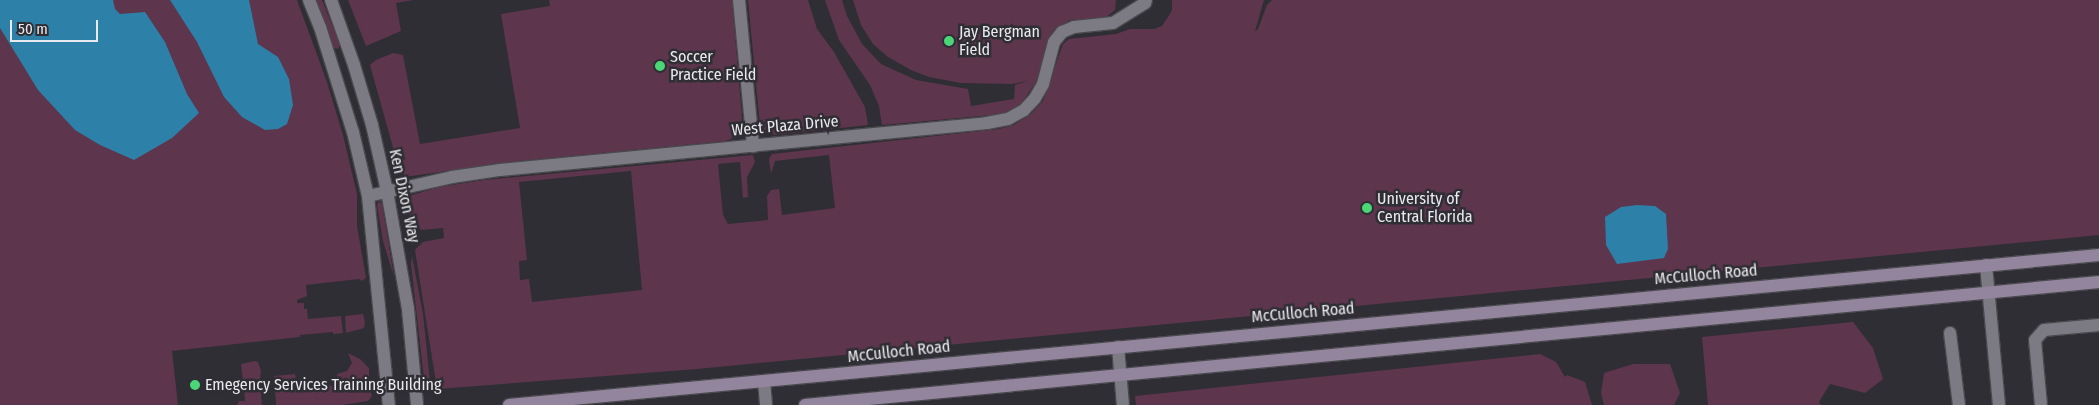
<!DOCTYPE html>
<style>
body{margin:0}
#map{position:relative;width:2099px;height:405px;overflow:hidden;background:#2f2e34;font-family:"Fira Sans Condensed",sans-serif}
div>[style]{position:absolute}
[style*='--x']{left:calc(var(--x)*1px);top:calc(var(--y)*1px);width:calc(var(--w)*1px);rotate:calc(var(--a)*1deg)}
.green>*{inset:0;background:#5d354d}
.water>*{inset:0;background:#2d80a8}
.roads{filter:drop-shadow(1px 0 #4a494e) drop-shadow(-1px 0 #4a494e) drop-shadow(0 1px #4a494e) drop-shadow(0 -1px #4a494e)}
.street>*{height:12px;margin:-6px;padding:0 6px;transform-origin:6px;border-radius:6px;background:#7c7b83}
.secondary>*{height:12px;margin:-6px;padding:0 6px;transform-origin:6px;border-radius:6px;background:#93859e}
.dots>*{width:14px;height:14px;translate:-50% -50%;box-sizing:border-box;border:2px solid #2f2e34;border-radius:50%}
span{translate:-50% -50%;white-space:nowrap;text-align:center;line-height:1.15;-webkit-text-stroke:5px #2f2e34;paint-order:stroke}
.poi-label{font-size:16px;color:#eaeaee}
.left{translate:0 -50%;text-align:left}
.street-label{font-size:16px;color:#eaeaee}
.scale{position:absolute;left:10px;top:20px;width:88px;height:22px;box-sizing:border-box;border:2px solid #eaeaee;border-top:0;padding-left:6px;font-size:15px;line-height:18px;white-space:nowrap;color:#eaeaee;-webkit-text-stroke:4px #2f2e34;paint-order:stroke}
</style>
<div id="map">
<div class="green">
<div style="clip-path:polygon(0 0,297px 0,327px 82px,343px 135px,357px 194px,357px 226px,366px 278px,362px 281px,359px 279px,306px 285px,307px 296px,297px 300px,297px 303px,304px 303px,304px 309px,307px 309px,308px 319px,341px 316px,343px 333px,333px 334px,333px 332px,300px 335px,300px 337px,172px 351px,178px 405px,0 405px)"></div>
<div style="clip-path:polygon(315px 0,322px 0,340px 45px,338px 49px,334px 48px)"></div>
<div style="clip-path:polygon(348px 0,413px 0,396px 3px,401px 31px,366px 46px)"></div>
<div style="clip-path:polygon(549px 0,732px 0,742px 118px,740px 135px,726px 141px,519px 161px,404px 177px,404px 173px,399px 169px,370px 65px,376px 60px,393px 53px,403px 55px,420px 144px,520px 128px,501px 14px,550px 6px)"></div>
<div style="clip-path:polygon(748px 0,808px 0,817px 29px,834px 52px,865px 107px,868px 125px,775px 135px,766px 131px,760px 125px,759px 115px)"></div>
<div style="clip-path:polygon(825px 0,842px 0,847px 16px,862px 44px,881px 64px,916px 80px,968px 89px,971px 106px,1014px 99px,1015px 85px,1028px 81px,1012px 84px,961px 83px,929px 77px,911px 70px,888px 57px,873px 44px,861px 25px,853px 0,1116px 0,1115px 10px,1105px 18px,1070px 20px,1053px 31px,1036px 82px,1021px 104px,1003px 114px,882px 125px,879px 106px,870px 85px,839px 40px)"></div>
<div style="clip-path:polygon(evenodd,1172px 0,1264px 0,1255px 31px,1258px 29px,1267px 5px,1272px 0,2099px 0,2099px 235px,697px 369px,437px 389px,415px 250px,423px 242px,444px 238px,443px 228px,422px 230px,412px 226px,408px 209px,411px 202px,408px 200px,412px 195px,439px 187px,484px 180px,753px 155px,755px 162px,747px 177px,748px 197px,743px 198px,740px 162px,718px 164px,723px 215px,728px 224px,768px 220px,767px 196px,771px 190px,779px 189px,782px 215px,835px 208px,829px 155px,775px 161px,771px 174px,769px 159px,772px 154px,999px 129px,1014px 125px,1031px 114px,1043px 101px,1063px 44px,1069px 39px,1116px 34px,1130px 29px,1154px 29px,1162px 26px,1168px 17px,1172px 10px,1172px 0,631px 171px,642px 290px,532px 302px,529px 279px,520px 280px,519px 261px,527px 260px,519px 182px,631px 171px)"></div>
<div style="clip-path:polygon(379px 201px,382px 204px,394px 277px,383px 241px,377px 205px)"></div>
<div style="clip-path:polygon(412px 256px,423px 314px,430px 382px,435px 396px,426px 385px,424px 379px,411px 264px)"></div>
<div style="clip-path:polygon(363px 314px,365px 322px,364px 328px,346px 333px,345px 316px)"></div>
<div style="clip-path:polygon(1853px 322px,1873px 348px,1883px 379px,1865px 393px,1830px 384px,1819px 402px,1821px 405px,1708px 405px,1702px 337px)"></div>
<div style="clip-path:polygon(348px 353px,360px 359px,369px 368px,369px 388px,372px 396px,368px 401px,342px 405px,276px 405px,274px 376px,295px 374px,296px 380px,304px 380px,305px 388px,338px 385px,337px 374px,347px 371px,352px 363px)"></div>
<div style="clip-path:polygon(1540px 354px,1556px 362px,1565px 377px,1567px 375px,1585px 382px,1592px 405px,1136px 405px,1135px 396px)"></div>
<div style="clip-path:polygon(255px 361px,258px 362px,261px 371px,260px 379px,243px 381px,241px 364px)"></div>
<div style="clip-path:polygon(1633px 364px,1670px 364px,1680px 393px,1674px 405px,1604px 405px,1601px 393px,1604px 373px)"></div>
<div style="clip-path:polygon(244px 384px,260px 384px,262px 405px,237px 405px,239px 401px,245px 401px)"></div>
</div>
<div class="water">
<div style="clip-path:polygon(0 0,113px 0,115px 9px,120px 14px,145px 12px,165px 42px,187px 94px,199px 113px,172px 138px,134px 160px,100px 145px,75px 130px,38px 90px,0 28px)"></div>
<div style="clip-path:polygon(170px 0,249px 0,258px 44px,278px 57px,289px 79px,293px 105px,287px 124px,278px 129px,265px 130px,242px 117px,224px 97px,197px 42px)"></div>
<div style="clip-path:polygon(1637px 205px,1655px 206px,1666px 214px,1668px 249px,1664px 258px,1617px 264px,1606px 245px,1605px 217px,1621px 207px)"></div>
</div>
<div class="roads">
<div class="street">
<div style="--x:309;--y:0;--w:29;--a:68"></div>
<div style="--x:320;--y:27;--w:110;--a:72.6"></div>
<div style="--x:353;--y:132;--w:66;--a:76.8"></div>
<div style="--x:368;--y:196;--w:210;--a:84.3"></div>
<div style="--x:331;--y:0;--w:69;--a:70.5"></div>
<div style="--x:354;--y:65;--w:63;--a:73.3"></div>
<div style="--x:372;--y:125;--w:68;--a:77.2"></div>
<div style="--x:387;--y:191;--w:120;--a:79.9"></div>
<div style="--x:408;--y:309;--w:96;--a:84.6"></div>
<div style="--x:739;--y:0;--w:147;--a:84.5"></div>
<div style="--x:368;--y:196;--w:86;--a:-12.7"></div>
<div style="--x:452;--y:177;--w:49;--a:-8.3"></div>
<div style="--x:500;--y:170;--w:489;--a:-5.5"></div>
<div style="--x:987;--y:123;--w:21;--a:-11"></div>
<div style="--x:1008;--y:119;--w:18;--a:-29"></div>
<div style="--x:1024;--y:110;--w:16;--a:-47"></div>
<div style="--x:1035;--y:98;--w:16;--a:-60"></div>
<div style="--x:1043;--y:84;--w:43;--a:-75.3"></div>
<div style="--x:1054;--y:42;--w:13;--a:-51"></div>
<div style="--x:1062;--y:32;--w:13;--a:-23"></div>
<div style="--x:1074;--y:27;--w:39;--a:-6"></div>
<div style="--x:1113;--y:23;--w:38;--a:-32"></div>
<div style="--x:1145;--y:3;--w:3;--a:-72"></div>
<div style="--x:1986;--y:265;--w:141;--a:84.7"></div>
<div style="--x:1950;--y:333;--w:73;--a:82.9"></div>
<div style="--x:1118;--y:347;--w:58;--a:85.1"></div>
<div style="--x:764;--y:381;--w:24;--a:85"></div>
<div style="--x:2041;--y:405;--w:65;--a:-95.3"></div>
<div style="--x:2035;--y:340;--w:13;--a:-48"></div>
<div style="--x:2044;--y:330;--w:55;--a:-5.2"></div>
</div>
<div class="secondary">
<div style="--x:509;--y:405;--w:1597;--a:-5.39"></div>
<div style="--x:805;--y:405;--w:1300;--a:-5.43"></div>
</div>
</div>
<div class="dots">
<div style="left:949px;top:41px;background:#4bd677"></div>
<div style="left:660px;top:66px;background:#4bd677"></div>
<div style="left:1367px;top:208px;background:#4bd677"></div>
<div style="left:195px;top:385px;background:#4bd677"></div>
</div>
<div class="poi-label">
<span class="left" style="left:959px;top:41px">Jay Bergman<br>Field</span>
<span class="left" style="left:670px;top:66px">Soccer<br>Practice Field</span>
<span class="left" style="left:1377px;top:208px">University of<br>Central Florida</span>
<span class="left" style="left:205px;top:385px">Emegency Services Training Building</span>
</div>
<div class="street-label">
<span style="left:785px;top:126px;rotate:-5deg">West Plaza Drive</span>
<span style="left:404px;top:196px;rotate:78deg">Ken Dixon Way</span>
<span style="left:1706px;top:275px;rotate:-5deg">McCulloch Road</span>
<span style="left:1303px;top:313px;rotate:-5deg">McCulloch Road</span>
<span style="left:899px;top:352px;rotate:-6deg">McCulloch Road</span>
</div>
<div class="scale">50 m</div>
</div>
